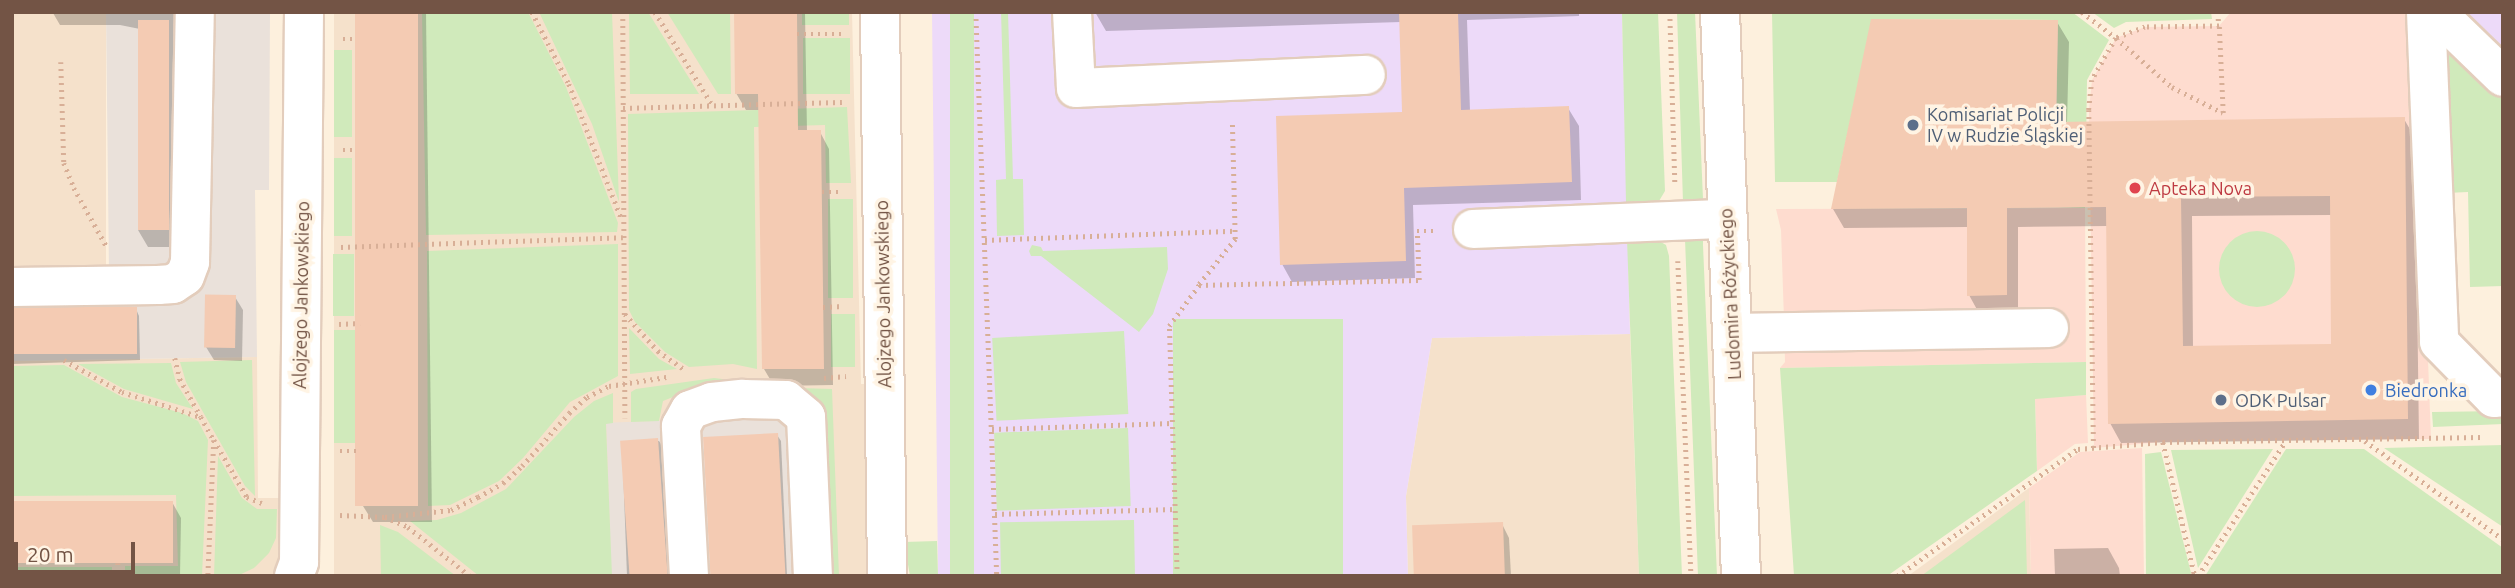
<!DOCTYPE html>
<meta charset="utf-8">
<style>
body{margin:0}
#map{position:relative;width:2515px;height:588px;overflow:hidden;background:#fdf0dd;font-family:Ubuntu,sans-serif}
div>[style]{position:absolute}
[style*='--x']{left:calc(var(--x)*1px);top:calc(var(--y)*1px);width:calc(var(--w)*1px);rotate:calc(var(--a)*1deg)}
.residential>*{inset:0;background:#f5e1cb;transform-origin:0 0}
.commercial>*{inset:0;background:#fedccf}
.industrial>*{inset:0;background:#eae1da;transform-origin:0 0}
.education>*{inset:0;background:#eddaf9}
.green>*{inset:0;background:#d0eabb;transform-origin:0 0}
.round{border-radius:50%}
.shadow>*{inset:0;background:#0003}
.building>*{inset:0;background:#f4cbb3;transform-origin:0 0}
.path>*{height:4.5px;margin-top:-2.25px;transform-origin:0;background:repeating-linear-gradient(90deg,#d8af97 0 2px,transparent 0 7px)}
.roads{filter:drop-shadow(2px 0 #e3cdbc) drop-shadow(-2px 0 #e3cdbc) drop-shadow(0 2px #e3cdbc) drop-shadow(0 -2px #e3cdbc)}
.minor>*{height:38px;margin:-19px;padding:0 19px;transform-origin:19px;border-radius:19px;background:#fff}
.dots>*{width:19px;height:19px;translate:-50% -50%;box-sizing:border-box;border:4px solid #fff4e4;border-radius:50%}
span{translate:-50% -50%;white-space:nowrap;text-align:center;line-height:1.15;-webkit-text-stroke:7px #fff4e4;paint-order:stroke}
.service-label{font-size:18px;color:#4e5e75}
.left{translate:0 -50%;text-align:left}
.health-label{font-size:18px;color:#be3a42}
.street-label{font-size:18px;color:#735445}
.shop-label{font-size:18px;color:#366cbe}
.frame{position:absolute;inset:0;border:14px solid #735445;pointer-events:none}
.scale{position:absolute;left:14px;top:542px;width:121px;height:32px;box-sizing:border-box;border:4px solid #735445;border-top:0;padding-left:9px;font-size:21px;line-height:24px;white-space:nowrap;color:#735445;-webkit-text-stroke:5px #fff4e4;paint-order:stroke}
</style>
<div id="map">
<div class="residential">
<div style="left:12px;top:12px;width:94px;height:265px"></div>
<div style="clip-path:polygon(334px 12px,852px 12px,861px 384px,866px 384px,872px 576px,334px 576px)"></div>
<div style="clip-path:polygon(1630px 334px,1639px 576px,1408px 576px,1406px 496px,1432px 338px)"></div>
<div style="clip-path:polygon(257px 357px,258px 498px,289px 498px,281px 563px,274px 575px,12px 576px,12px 361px)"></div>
<div style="clip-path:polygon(2029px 488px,2031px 576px,1908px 576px)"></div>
</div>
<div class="commercial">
<div style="clip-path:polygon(2231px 12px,2407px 12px,2418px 95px,2431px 439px,2163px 442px,2094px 448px,2089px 110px,2092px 80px,2116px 38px,2145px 27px,2219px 26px)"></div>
<div style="clip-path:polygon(2085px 208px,2086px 362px,1780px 368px,1785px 362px,1784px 320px,1781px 230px,1776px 209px)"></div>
<div style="clip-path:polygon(2086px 395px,2088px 443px,2075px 444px,2037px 471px,2035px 398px)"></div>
<div style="clip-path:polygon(2142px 448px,2144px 576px,2031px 576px,2029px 488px,2080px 452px)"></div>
</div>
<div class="industrial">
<div style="clip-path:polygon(106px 12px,270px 12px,269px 190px,255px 190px,257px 357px,12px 361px,12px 277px,109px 275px)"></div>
<div style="left:796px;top:416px;width:160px;height:190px;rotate:88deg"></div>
</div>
<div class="education">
<div style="clip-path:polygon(932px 12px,1622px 12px,1630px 334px,1432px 338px,1406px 496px,1408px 576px,938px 576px)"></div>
<div style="clip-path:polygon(2462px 12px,2503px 12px,2503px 52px)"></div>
</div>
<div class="green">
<div style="clip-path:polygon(422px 12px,528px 12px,566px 87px,618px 223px,617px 232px,426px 235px)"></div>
<div style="clip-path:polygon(539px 12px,612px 12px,619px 202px,592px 124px)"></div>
<div style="clip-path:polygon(629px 12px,648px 12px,699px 94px,630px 94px)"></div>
<div style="clip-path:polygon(667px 12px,730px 12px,731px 94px,718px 94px)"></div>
<div style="left:802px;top:12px;width:47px;height:13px"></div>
<div style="left:950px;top:12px;width:24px;height:564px"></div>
<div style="clip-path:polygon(1001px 12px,1008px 12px,1013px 179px,1023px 179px,1024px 235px,997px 236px,996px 180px,1006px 179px)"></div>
<div style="clip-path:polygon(1622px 12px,1658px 12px,1665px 191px,1659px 201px,1626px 202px)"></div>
<div style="clip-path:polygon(1677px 12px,1695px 12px,1703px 199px,1698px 202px,1683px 202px)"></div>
<div style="clip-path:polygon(1772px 12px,2072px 12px,2109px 40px,2087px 80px,2085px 208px,2055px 207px,2058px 20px,1872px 19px,1837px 182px,1775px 182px)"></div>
<div style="clip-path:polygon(2092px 12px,2211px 12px,2212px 19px,2126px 22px,2114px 28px)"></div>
<div style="clip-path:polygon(2440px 37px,2503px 93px,2503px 286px,2470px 287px,2468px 192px,2446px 193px)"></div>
<div style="left:850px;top:38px;width:56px;height:47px;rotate:90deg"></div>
<div style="left:334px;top:50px;width:18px;height:87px"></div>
<div style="clip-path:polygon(847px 107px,851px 183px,826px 183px,825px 125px,754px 127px,757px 369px,733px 364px,689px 367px,665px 352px,635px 322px,629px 310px,628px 114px)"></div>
<div style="left:334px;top:158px;width:18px;height:78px"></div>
<div style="left:828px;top:199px;width:25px;height:99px"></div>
<div class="round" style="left:2219px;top:231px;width:76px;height:76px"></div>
<div style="clip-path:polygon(1703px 238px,1703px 245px,1717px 576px,1698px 576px,1685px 239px)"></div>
<div style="clip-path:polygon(1627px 239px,1659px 241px,1666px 245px,1669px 256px,1682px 576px,1639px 576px)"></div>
<div style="clip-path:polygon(618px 244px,618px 376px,570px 402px,523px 458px,499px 481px,450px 505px,428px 506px,427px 251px)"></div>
<div style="clip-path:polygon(1032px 245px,1041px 247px,1043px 251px,1167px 247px,1168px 269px,1153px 314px,1139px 332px,1041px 256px,1031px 256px,1029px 251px)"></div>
<div style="left:333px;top:254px;width:21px;height:62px"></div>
<div style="left:855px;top:314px;width:53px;height:24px;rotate:90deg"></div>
<div style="left:1343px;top:319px;width:257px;height:170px;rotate:90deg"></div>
<div style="clip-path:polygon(629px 328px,659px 359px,677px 369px,630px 374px)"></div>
<div style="left:334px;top:330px;width:21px;height:113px"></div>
<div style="left:1124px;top:331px;width:83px;height:132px;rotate:87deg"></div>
<div style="clip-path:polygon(252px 360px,255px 496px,245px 486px,186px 382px,180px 362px)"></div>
<div style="clip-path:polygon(2086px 362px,2086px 395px,2035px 399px,2037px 471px,1887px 576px,1794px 576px,1780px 368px)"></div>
<div style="clip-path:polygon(171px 363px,176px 383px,193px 409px,124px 389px,78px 364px)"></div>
<div style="clip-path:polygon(64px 365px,122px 397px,182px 413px,198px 421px,208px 440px,202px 576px,125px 576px,125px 566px,178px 566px,176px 495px,12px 496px,12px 366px)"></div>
<div style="clip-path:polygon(714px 378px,798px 388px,832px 389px,839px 576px,825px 576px,819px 419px,727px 390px,678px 395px,663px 401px,659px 421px,631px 422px,631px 392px,636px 389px)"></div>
<div style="clip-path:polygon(613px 393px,613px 423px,606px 424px,612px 576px,479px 576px,410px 521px,437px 520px,461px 513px,506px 489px,574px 417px,594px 401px)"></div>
<div style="clip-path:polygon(2503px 411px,2503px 424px,2433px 427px,2432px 412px)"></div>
<div style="left:1128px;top:428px;width:78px;height:134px;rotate:88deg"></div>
<div style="clip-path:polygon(2503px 445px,2503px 527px,2384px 448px)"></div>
<div style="clip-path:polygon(2273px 449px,2198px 568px,2171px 450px)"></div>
<div style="clip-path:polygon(2286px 449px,2364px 449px,2503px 548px,2503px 576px,2205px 576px)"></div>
<div style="clip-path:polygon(2161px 452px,2191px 573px,2189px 576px,2146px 576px,2145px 454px)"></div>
<div style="clip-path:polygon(218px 456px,242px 498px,257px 509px,277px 509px,276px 538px,269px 553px,254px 568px,237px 576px,214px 576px)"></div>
<div style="clip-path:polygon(2025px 500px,2027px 576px,1921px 576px)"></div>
<div style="left:1134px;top:520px;width:56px;height:134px;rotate:89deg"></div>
<div style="clip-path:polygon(380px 525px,398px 532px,456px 576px,381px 576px)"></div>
<div style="clip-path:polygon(937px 541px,938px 576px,910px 576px,904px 542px)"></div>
<div style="left:112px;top:567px;width:9px;height:100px;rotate:90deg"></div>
</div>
<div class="shadow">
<div style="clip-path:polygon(12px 12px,176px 12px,176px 247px,148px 247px,138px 230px,140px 29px,120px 25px,60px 25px,53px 13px)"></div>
<div style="clip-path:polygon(357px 12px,426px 12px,432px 522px,373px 522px,363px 506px)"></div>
<div style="clip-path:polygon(736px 12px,805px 12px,807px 132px,820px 132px,829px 149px,833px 385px,774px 386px,764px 369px,760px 110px,746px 110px,736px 93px)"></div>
<div style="clip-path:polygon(1095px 12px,1579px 12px,1579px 16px,1467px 20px,1470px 111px,1568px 108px,1579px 126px,1581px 200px,1413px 205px,1415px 278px,1292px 282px,1282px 264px,1404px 113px,1401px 22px,1106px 31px)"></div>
<div style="clip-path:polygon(evenodd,2057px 22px,2069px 42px,2067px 123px,2404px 119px,2415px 138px,2419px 439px,2121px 443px,2110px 423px,2108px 226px,2018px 227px,2018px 315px,1980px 315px,1969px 295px,1968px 227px,1844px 228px,1833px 209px,2057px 22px,2332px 215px,2333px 346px,2193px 348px,2192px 216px,2332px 215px)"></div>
<div style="clip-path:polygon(235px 297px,243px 310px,242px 361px,214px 360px,206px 347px)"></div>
<div style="clip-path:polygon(136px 309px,139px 316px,140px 360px,12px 364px,12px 311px)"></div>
<div style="clip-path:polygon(777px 435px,781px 441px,787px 576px,713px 576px)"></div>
<div style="clip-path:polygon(622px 441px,659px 441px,663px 447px,670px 576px,627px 576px)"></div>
<div style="clip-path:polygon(172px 502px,181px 518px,180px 576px,12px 576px,12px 503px)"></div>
<div style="clip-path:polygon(1502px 524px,1509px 538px,1511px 576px,1415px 576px)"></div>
<div style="clip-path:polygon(2108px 548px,2119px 568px,2120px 576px,2055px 576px,2054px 549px)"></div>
</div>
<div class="building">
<div style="left:355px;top:12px;width:63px;height:494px"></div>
<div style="clip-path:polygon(734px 12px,797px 12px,798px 130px,821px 130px,824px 369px,762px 369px,758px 94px,735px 94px)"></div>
<div style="clip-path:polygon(1399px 12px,1458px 12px,1461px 110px,1569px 106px,1572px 182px,1404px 188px,1406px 261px,1280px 265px,1276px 116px,1402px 112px)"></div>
<div style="clip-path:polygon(evenodd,1871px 19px,2058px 20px,2056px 122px,2405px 117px,2408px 419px,2108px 424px,2106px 207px,2007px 208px,2007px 295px,1967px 296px,1967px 208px,1831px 209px,1871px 19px,2330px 196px,2331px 344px,2183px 346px,2181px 197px,2330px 196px)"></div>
<div style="left:138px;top:20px;width:31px;height:210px"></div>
<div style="left:236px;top:295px;width:53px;height:31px;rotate:91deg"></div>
<div style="left:137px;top:307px;width:47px;height:125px;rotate:90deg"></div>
<div style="left:778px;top:433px;width:143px;height:75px;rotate:87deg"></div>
<div style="left:658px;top:438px;width:138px;height:38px;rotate:86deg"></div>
<div style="left:12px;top:501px;width:161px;height:62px"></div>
<div style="left:1503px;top:522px;width:54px;height:91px;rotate:88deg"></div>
</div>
<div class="path">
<div style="--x:532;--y:12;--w:81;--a:62.8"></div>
<div style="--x:569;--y:84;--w:146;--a:68.7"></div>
<div style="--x:623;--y:12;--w:406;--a:89.7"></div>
<div style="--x:655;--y:12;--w:110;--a:58.3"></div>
<div style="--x:976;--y:12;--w:564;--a:87.87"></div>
<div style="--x:1670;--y:12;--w:171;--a:88.3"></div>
<div style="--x:2082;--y:12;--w:43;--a:37.4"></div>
<div style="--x:2116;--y:38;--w:48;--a:119.7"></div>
<div style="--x:2092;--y:80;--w:30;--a:96"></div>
<div style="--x:2089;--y:110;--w:338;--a:89.2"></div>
<div style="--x:2218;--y:12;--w:14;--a:86"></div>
<div style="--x:2219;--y:26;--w:74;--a:179.2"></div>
<div style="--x:2145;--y:27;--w:31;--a:159"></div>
<div style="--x:2116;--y:38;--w:74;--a:41.2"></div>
<div style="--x:2172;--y:87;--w:57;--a:27"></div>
<div style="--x:2223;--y:113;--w:87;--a:-92.6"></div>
<div style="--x:797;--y:34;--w:45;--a:0"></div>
<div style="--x:343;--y:39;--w:12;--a:0"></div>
<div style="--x:61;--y:62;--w:101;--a:88.3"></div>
<div style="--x:64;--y:163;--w:27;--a:68"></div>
<div style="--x:74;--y:188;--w:68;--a:60.8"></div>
<div style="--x:623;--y:108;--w:219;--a:-1.6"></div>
<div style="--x:343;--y:150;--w:13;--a:0"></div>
<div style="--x:822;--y:192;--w:20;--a:0"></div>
<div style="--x:985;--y:240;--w:250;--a:-2.1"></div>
<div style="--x:341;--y:247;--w:282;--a:-2"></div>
<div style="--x:1678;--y:261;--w:315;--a:87.6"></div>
<div style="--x:1199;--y:284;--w:58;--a:-51.3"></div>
<div style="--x:1235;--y:239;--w:119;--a:-91.4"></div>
<div style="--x:823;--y:307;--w:20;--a:-3"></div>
<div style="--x:625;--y:314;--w:50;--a:48.3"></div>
<div style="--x:658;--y:351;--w:32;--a:35"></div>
<div style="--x:339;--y:324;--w:21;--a:-3"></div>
<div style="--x:175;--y:358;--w:22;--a:77"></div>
<div style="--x:180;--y:379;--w:43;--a:61.1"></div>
<div style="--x:64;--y:360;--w:66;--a:28.9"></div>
<div style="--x:122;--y:392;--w:83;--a:17.6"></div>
<div style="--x:201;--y:417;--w:26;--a:61"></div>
<div style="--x:214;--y:440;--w:136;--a:92.5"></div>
<div style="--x:824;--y:378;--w:22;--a:-5"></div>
<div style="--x:992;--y:429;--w:180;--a:-1.9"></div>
<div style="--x:214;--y:440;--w:66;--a:59.9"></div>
<div style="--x:247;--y:497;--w:16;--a:22"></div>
<div style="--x:2365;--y:441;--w:169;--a:35.4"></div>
<div style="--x:2163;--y:442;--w:138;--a:76.6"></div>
<div style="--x:340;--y:451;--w:21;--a:0"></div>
<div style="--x:995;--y:514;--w:180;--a:-1.6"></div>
<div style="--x:340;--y:515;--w:45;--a:2.5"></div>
<div style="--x:385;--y:517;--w:25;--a:23"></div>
<div style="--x:408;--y:527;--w:79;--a:38.3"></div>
<div style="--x:385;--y:517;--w:66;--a:-6.1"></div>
<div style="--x:451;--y:510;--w:30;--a:-26"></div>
<div style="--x:478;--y:497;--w:29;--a:-29"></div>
<div style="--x:503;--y:483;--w:25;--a:-42"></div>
<div style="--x:522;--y:466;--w:71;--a:-48.4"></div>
<div style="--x:569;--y:413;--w:24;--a:-42"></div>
<div style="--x:587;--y:397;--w:25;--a:-27"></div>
<div style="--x:609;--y:386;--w:58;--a:-9"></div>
<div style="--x:118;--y:563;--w:13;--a:90"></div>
<div style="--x:1177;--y:576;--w:250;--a:-91.8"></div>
<div style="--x:1169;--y:326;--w:51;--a:-53.8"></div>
<div style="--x:1199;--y:285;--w:220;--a:-1.3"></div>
<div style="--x:1419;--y:280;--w:49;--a:-92.3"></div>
<div style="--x:1417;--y:231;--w:18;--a:0"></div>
<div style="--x:1897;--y:576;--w:221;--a:-35.1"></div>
<div style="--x:2078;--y:449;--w:85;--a:-4.7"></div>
<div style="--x:2163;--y:442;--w:319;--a:-0.9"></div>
<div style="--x:2198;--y:576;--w:160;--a:-57"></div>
</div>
<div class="roads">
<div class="minor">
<div style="--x:880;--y:12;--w:564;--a:89.29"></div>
<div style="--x:1072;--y:12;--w:76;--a:87"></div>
<div style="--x:1076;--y:88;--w:290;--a:-2.6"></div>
<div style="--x:1720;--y:12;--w:564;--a:87.87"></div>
<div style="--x:2426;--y:12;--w:330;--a:87.7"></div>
<div style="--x:2439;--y:342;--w:78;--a:45.5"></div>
<div style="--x:2494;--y:398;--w:9;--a:-6"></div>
<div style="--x:2436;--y:12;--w:93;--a:44.1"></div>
<div style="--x:1473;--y:229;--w:253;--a:-2.3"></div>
<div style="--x:12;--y:287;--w:146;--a:-0.8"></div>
<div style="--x:158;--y:285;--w:15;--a:-4"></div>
<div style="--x:173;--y:284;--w:14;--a:-34"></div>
<div style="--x:185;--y:276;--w:15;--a:-70"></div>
<div style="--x:190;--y:262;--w:250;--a:-88.9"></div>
<div style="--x:1733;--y:333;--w:316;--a:-0.9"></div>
<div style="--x:294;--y:576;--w:15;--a:-70"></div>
<div style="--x:299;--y:562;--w:550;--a:-89.48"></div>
<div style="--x:689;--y:576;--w:150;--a:-93.1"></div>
<div style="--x:681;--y:426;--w:18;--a:-61"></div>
<div style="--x:690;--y:410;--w:23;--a:-20"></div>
<div style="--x:712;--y:402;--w:31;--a:-6"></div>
<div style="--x:743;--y:399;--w:43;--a:1.3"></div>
<div style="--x:786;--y:400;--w:26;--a:40"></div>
<div style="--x:806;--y:417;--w:159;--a:87.5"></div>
</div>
</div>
<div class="dots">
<div style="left:1913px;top:125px;background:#5c6f8a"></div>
<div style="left:2135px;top:188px;background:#e0444e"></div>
<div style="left:2371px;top:390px;background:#3f7fe0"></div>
<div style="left:2221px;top:400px;background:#5c6f8a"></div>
</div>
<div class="service-label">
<span class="left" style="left:1927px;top:125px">Komisariat Policji<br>IV w Rudzie Śląskiej</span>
<span class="left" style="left:2235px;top:400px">ODK Pulsar</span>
</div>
<div class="health-label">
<span class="left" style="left:2149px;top:188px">Apteka Nova</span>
</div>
<div class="street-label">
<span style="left:883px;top:294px;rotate:-91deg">Alojzego Jankowskiego</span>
<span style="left:1730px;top:294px;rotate:-93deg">Ludomira Różyckiego</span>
<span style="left:301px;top:295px;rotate:-89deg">Alojzego Jankowskiego</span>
</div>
<div class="shop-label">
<span class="left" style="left:2385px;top:390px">Biedronka</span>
</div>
<div class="frame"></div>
<div class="scale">20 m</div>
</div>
